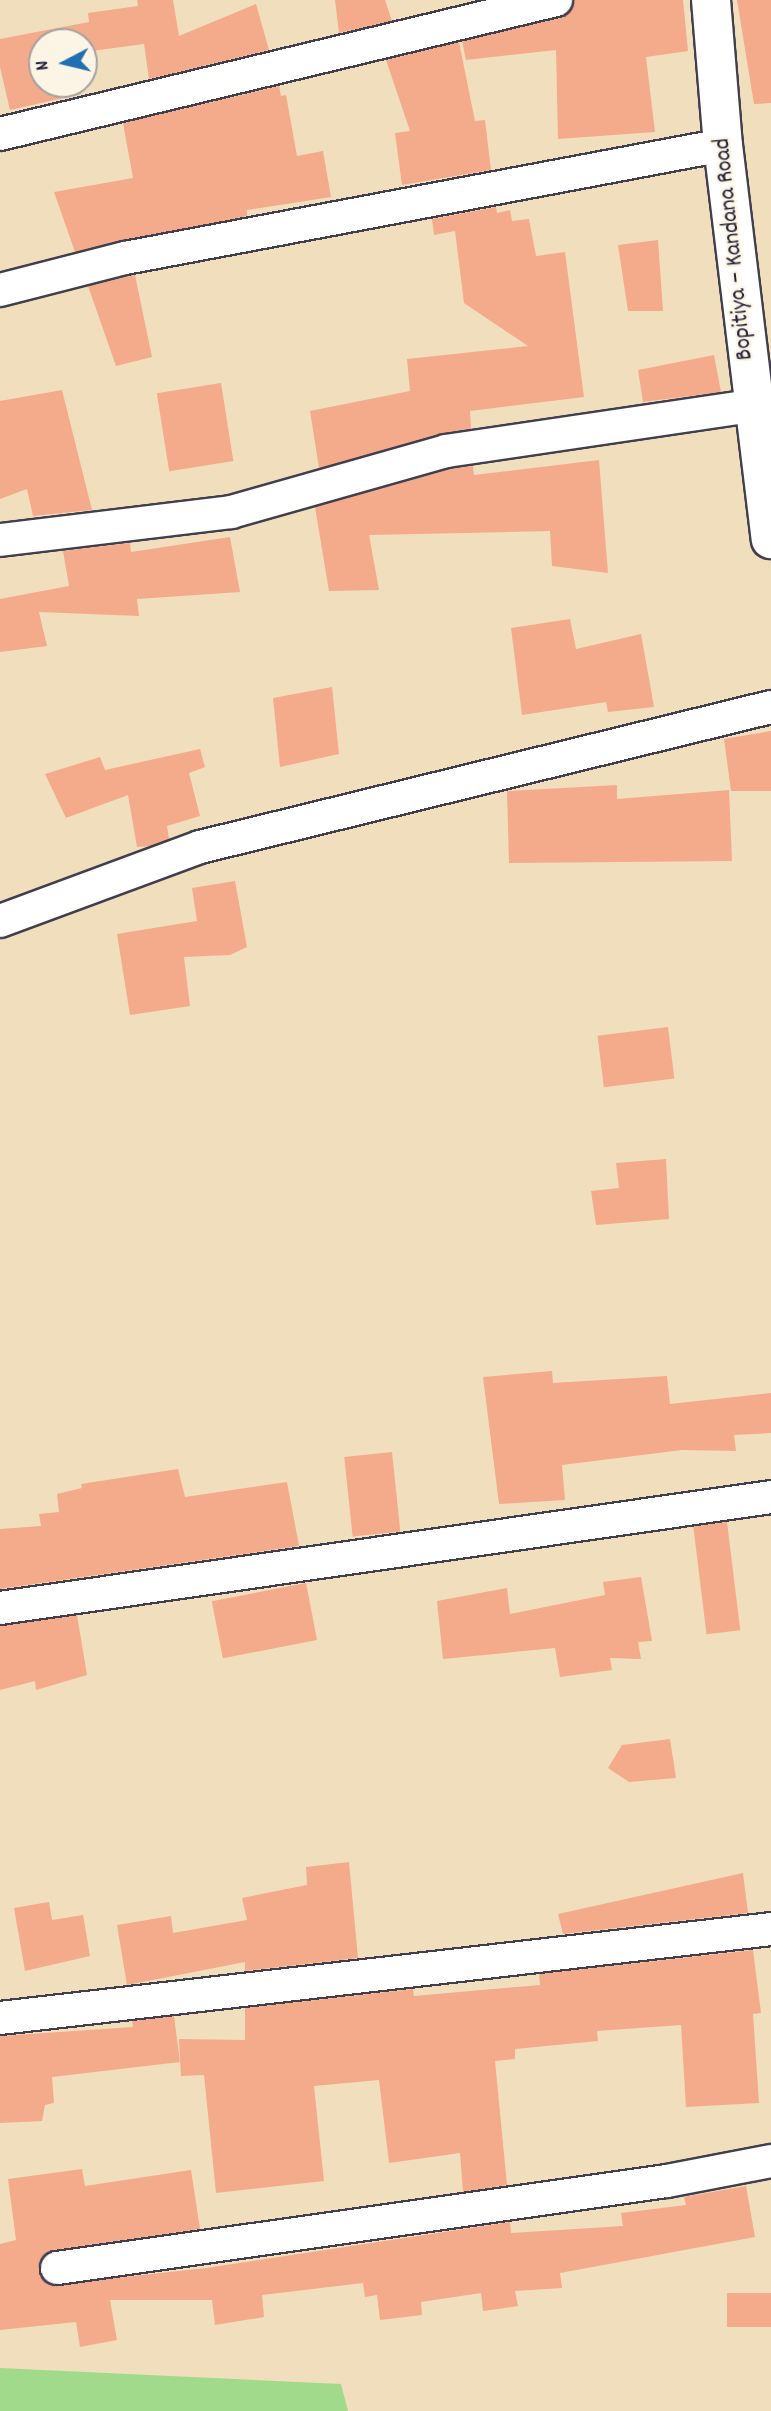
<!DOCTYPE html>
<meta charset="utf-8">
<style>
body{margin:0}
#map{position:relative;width:771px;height:2411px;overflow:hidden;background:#f0debd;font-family:Dekko,sans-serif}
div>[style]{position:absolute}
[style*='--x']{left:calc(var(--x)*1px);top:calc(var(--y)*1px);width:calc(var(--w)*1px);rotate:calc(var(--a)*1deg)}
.green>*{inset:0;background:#a2da8b}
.building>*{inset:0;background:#f4ab8b;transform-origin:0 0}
.roads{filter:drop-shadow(2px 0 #413e4e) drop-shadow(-2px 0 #413e4e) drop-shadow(0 2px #413e4e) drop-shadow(0 -2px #413e4e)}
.minor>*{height:32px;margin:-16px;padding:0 16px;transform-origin:16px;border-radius:16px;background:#fff}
.tertiary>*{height:38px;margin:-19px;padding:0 19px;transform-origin:19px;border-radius:19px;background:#fff}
span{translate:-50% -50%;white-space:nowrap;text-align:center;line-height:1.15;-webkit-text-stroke:5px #fcf5e5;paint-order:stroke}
.street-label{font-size:24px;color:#22223b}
.north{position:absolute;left:28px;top:28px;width:70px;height:70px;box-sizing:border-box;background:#fcf5e5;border:2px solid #a5a1a1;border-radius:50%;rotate:263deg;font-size:19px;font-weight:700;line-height:28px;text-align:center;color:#22223b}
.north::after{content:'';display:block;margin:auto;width:24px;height:32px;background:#1f6fb2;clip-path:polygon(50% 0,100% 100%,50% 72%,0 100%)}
</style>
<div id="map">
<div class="green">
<div style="clip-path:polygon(0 2368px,341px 2384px,348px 2411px,0 2411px)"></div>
</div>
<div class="building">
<div style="clip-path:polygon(137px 0,173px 0,179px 36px,256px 4px,269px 50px,149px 79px,144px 44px,84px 52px,84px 42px,42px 42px,42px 84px,80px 84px,81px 94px,10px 110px,0 67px,0 39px,89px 22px,88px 13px,138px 6px)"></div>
<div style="clip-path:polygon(335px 0,385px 0,392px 21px,339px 33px)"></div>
<div style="clip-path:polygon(574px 0,683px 0,688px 51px,646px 57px,655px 132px,558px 139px,556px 50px,466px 60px,462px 41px,560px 18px,569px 13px)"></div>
<div style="clip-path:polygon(737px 0,771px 0,771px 103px,754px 104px)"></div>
<div style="clip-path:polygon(459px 42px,475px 121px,485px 120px,491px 170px,402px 185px,395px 133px,410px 131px,386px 60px)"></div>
<div style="clip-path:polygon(279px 86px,281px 96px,286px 95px,297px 156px,323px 151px,331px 197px,247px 210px,247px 216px,75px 252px,54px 192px,133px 178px,123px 123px)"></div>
<div style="clip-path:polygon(496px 207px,497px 213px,510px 210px,512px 221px,529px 219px,536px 256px,565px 252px,584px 397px,470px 411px,471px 429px,319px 468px,310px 411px,410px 391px,407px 359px,528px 346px,464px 303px,455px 231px,434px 235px,432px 219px)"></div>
<div style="clip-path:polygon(658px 240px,663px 311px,628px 311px,618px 245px)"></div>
<div style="clip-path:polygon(135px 275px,152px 357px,116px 366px,88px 286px)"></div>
<div style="clip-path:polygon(714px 355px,721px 392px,643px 402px,638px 370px)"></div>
<div style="left:221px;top:383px;width:79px;height:65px;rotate:81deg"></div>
<div style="clip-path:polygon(62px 390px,92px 510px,33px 516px,27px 489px,0 499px,0 401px)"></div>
<div style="clip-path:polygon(599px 460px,608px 573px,552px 566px,550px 531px,369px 535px,379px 590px,329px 591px,315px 507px,450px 469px,473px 466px,474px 475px)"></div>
<div style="clip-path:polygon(230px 537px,240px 592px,137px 599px,139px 616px,39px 612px,47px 646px,0 652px,0 599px,69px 586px,63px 551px,130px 543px,131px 552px)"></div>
<div style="clip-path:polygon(570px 619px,576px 649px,641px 634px,654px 707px,608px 712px,606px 702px,522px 715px,511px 628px)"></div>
<div style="clip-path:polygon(332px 687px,339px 754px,280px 767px,273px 698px)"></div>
<div style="clip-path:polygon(771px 731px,771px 791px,731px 791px,724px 739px)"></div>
<div style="clip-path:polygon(200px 749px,205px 767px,189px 773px,200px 816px,167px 826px,169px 839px,150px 846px,137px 847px,128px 795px,66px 818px,45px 774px,100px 757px,105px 770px)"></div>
<div style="clip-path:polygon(617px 785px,617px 799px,729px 790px,732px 861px,509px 863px,507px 791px)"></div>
<div style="clip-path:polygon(235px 881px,247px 947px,230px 955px,184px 957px,190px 1006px,130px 1015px,117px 934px,197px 921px,192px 888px)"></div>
<div style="left:668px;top:1027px;width:52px;height:71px;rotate:83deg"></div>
<div style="clip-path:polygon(666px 1159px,669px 1219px,596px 1225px,591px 1191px,619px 1188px,616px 1163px)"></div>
<div style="clip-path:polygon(552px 1371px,553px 1383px,667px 1376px,670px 1404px,771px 1393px,771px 1433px,734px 1435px,736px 1451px,682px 1450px,562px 1465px,565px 1500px,499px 1504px,483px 1377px)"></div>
<div style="left:392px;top:1452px;width:80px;height:48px;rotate:84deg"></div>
<div style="clip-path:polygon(178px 1469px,185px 1497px,287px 1482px,299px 1546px,0 1589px,0 1529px,41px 1526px,39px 1514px,59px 1512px,57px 1494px,82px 1488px,81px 1484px)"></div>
<div style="left:727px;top:1522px;width:109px;height:34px;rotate:83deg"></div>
<div style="clip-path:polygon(641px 1577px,652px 1641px,638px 1642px,641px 1659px,610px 1658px,612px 1670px,560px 1677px,555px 1648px,443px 1659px,437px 1601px,507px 1588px,510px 1614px,605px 1595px,603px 1582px)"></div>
<div style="left:306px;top:1583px;width:58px;height:96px;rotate:79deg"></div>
<div style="clip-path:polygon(77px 1615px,87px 1675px,36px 1690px,35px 1681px,0 1690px,0 1626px)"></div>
<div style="clip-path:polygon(670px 1739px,676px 1778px,629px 1782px,608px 1768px,622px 1745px)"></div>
<div style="clip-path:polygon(349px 1862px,358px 1958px,245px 1971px,245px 1962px,127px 1985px,117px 1925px,171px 1916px,173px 1933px,247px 1920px,242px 1898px,307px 1885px,306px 1867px)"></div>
<div style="clip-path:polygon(743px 1873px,748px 1913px,563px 1934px,558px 1914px)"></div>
<div style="clip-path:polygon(49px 1902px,52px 1920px,83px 1915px,90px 1956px,25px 1971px,14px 1908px)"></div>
<div style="clip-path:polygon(753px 1950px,761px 2013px,753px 2014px,759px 2103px,686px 2107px,681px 2025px,597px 2031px,598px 2041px,515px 2049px,515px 2059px,495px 2061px,507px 2185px,463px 2192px,460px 2153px,389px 2163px,379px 2080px,314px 2086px,324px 2181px,216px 2193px,204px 2075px,181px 2076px,179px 2039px,245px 2040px,245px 2008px,413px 1989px,414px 1996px,540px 1985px,539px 1974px)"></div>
<div style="clip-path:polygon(174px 2016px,180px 2062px,52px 2077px,54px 2103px,45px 2105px,42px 2121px,0 2123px,0 2036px,133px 2027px,132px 2021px)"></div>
<div style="clip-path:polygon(82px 2169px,85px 2186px,191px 2170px,200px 2229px,54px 2250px,40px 2261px,39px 2270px,51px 2285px,206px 2268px,510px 2222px,511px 2233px,623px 2226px,621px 2213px,686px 2205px,684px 2197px,746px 2186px,755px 2237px,560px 2273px,562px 2288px,515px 2291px,518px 2306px,483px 2311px,481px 2293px,421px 2302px,422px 2315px,380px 2320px,377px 2295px,365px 2297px,363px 2283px,262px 2295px,264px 2317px,215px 2325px,212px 2300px,110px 2300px,117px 2340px,80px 2347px,76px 2322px,0 2330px,0 2244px,16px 2240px,8px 2179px)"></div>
<div style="left:771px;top:2293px;width:34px;height:44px;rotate:90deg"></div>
</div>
<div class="roads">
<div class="minor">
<div style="--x:0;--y:134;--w:572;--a:-13.55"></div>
<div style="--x:0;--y:290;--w:129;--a:-14.4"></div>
<div style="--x:125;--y:258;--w:609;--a:-10.7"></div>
<div style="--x:0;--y:540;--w:233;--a:-6.9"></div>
<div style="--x:231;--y:512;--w:223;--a:-15.8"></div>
<div style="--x:446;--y:451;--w:329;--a:-8.4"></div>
<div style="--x:0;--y:921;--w:213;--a:-20.3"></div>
<div style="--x:200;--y:847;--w:588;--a:-13.78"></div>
<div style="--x:0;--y:1608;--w:779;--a:-8.19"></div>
<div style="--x:0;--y:2018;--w:776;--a:-6.58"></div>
<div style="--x:57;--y:2268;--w:616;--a:-8.12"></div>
<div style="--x:667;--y:2181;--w:106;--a:-10.9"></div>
</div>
<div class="tertiary">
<div style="--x:711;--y:0;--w:145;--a:85.3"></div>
<div style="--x:723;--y:145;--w:397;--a:83.1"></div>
</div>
</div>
<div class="street-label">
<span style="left:735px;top:249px;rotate:-96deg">Bopitiya – Kandana Road</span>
</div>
<div class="north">N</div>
</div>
